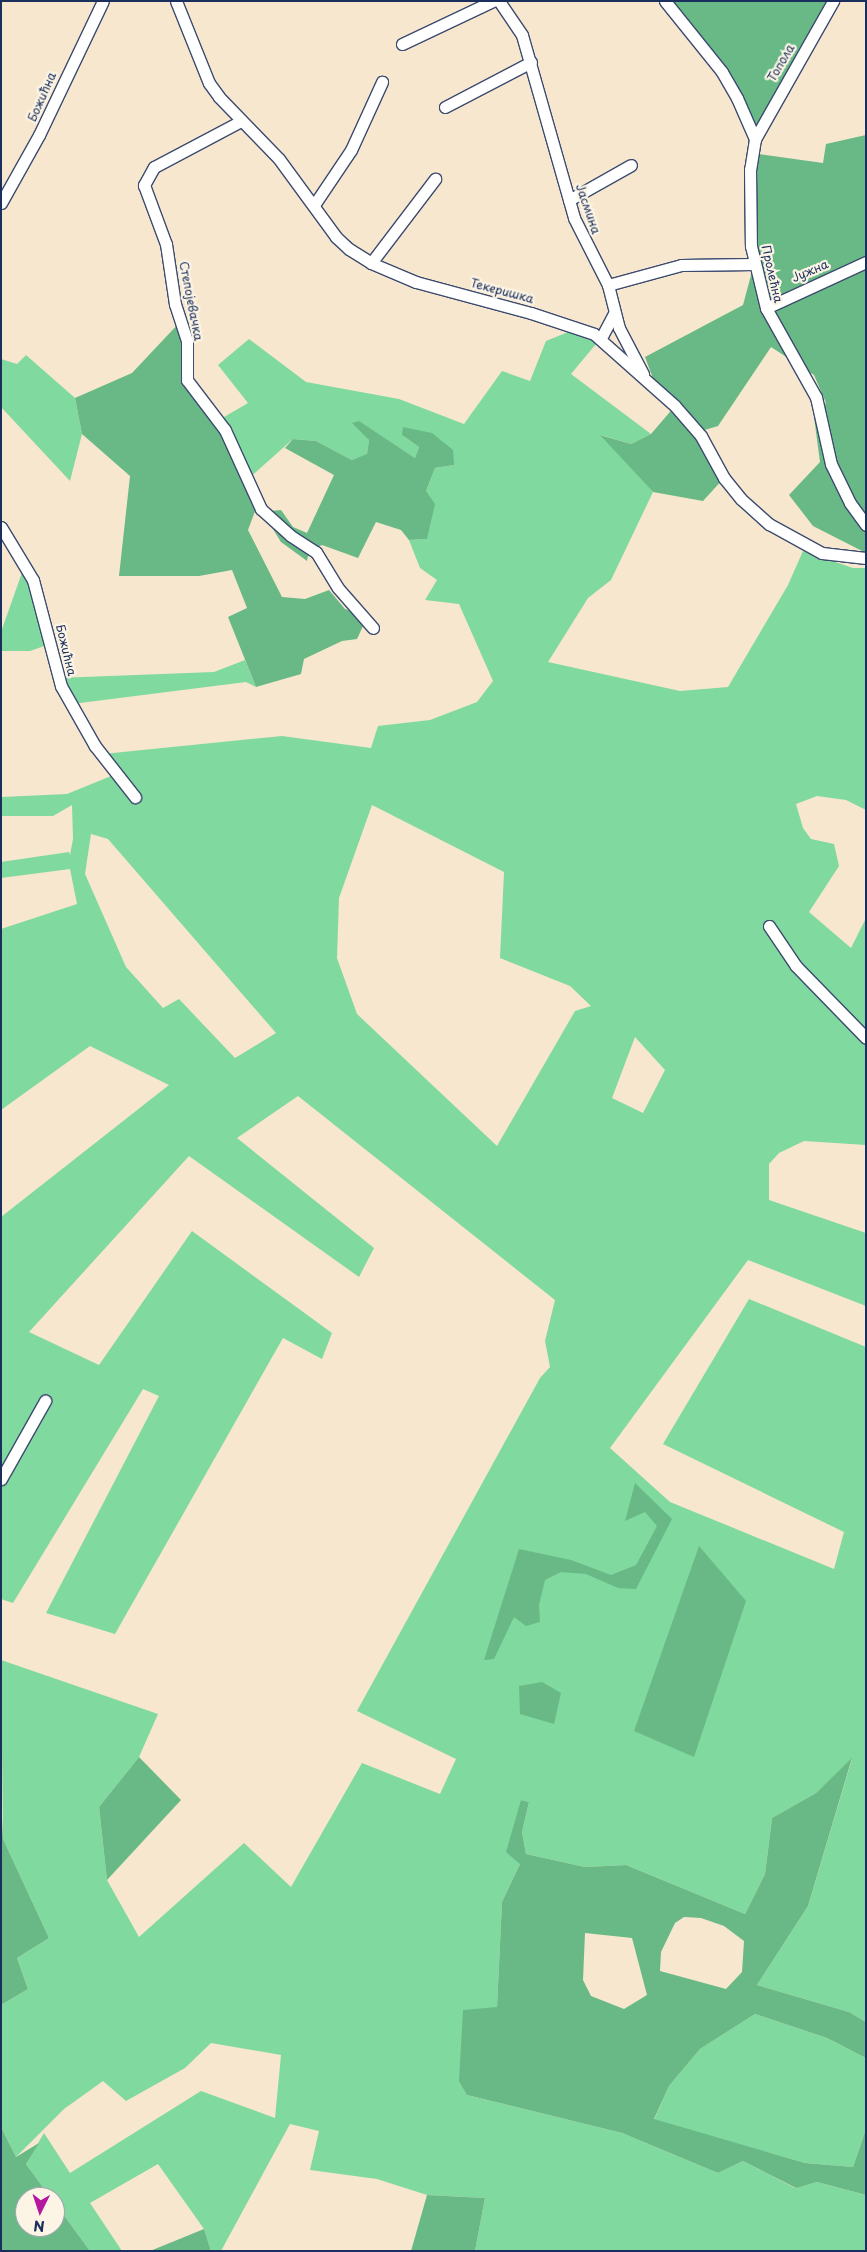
<!DOCTYPE html>
<meta charset="utf-8">
<style>
body{margin:0}
#map{position:relative;width:867px;height:2252px;overflow:hidden;background:#f7e7cf;font-family:"Playpen Sans",sans-serif}
div>[style]{position:absolute}
[style*='--x']{left:calc(var(--x)*1px);top:calc(var(--y)*1px);width:calc(var(--w)*1px);rotate:calc(var(--a)*1deg)}
.green>*{inset:0;background:#80d99f}
.forest>*{inset:0;background:#68b986}
.roads{filter:drop-shadow(1px 0 #3c4b6f) drop-shadow(-1px 0 #3c4b6f) drop-shadow(0 1px #3c4b6f) drop-shadow(0 -1px #3c4b6f)}
.street>*{height:11px;margin:-5.5px;padding:0 5.5px;transform-origin:5.5px;border-radius:5.5px;background:#fff}
span{translate:-50% -50%;white-space:nowrap;text-align:center;line-height:1.15;-webkit-text-stroke:4.5px #fcf5e5;paint-order:stroke}
.street-label{font-size:12px;color:#1b2f5e}
.frame{position:absolute;inset:0;border:2px solid #1b2f5e;pointer-events:none}
.north{position:absolute;left:15px;top:2187px;width:50px;height:50px;box-sizing:border-box;background:#fcf5e5;border:1px solid #a2a6af;border-radius:50%;rotate:184deg;font-size:14px;font-weight:700;line-height:20px;text-align:center;color:#1b2f5e}
.north::after{content:'';display:block;margin:auto;width:18px;height:22px;background:#b5179e;clip-path:polygon(50% 0,100% 100%,50% 72%,0 100%)}
</style>
<div id="map">
<div class="green">
<div style="clip-path:polygon(evenodd,578px 328px,601px 338px,571px 374px,651px 434px,631px 444px,601px 435px,653px 492px,611px 580px,588px 598px,548px 662px,680px 691px,728px 687px,788px 585px,803px 551px,853px 568px,866px 568px,866px 810px,846px 800px,817px 796px,796px 804px,803px 828px,811px 839px,834px 844px,839px 866px,809px 912px,851px 948px,866px 918px,866px 1145px,804px 1141px,779px 1153px,769px 1164px,769px 1200px,866px 1233px,866px 1306px,748px 1260px,610px 1448px,670px 1502px,834px 1569px,844px 1532px,663px 1444px,749px 1299px,866px 1347px,866px 2022px,849px 2012px,757px 1985px,808px 1906px,852px 1759px,816px 1793px,772px 1818px,765px 1874px,745px 1914px,626px 1865px,585px 1867px,526px 1854px,522px 1832px,529px 1802px,521px 1800px,520px 1864px,502px 1902px,497px 2007px,467px 2095px,622px 2133px,718px 2173px,743px 2161px,795px 2188px,817px 2182px,866px 2195px,866px 2251px,475px 2251px,485px 2198px,427px 2195px,377px 2179px,310px 2170px,319px 2131px,290px 2124px,221px 2251px,211px 2251px,204px 2229px,158px 2164px,90px 2203px,122px 2251px,90px 2251px,55px 2203px,55px 2197px,50px 2197px,26px 2164px,44px 2133px,70px 2173px,201px 2091px,275px 2118px,281px 2055px,211px 2043px,185px 2068px,126px 2101px,103px 2081px,64px 2109px,16px 2157px,1px 2127px,1px 2005px,28px 1989px,17px 1958px,49px 1938px,3px 1839px,1px 1660px,158px 1714px,139px 1757px,99px 1807px,107px 1880px,139px 1937px,244px 1843px,291px 1887px,362px 1763px,440px 1794px,456px 1759px,357px 1711px,540px 1378px,550px 1367px,545px 1341px,555px 1300px,298px 1096px,237px 1138px,374px 1248px,359px 1277px,189px 1156px,29px 1332px,99px 1365px,192px 1231px,332px 1333px,322px 1359px,283px 1338px,115px 1634px,46px 1613px,159px 1396px,143px 1389px,13px 1603px,1px 1599px,1px 1217px,169px 1085px,90px 1046px,1px 1110px,1px 929px,77px 904px,70px 869px,1px 878px,1px 862px,69px 852px,70px 855px,73px 839px,72px 805px,53px 816px,1px 816px,1px 797px,67px 794px,116px 774px,103px 754px,282px 736px,371px 748px,378px 726px,430px 720px,477px 702px,493px 681px,459px 604px,425px 600px,437px 580px,420px 568px,409px 540px,427px 539px,426px 491px,435px 468px,454px 465px,402px 435px,419px 447px,415px 458px,358px 421px,369px 440px,367px 455px,352px 460px,316px 441px,293px 439px,247px 480px,219px 420px,248px 403px,218px 365px,249px 339px,306px 382px,399px 399px,464px 424px,502px 371px,530px 381px,546px 341px,578px 328px,372px 805px,504px 872px,500px 958px,570px 986px,591px 1006px,575px 1011px,497px 1146px,357px 1014px,337px 958px,339px 898px,372px 805px,578px 328px,91px 834px,108px 839px,276px 1033px,235px 1058px,179px 999px,163px 1008px,126px 967px,85px 874px,91px 834px,578px 328px,635px 1037px,665px 1070px,643px 1113px,612px 1098px,635px 1037px)"></div>
<div style="clip-path:polygon(26px 355px,75px 398px,82px 434px,70px 481px,1px 407px,1px 359px,17px 364px)"></div>
<div style="clip-path:polygon(24px 567px,50px 644px,30px 651px,1px 651px,1px 632px)"></div>
<div style="clip-path:polygon(245px 660px,256px 687px,246px 682px,72px 704px,57px 678px,214px 672px)"></div>
<div style="clip-path:polygon(755px 2014px,827px 2038px,866px 2058px,866px 2129px,853px 2167px,805px 2163px,654px 2120px,669px 2086px,700px 2049px)"></div>
</div>
<div class="forest">
<div style="clip-path:polygon(668px 1px,833px 1px,755px 139px,737px 98px)"></div>
<div style="clip-path:polygon(866px 135px,866px 553px,813px 526px,789px 495px,820px 462px,814px 417px,826px 403px,814px 375px,771px 347px,718px 426px,698px 432px,724px 478px,703px 501px,653px 492px,600px 435px,631px 444px,651px 434px,675px 406px,658px 392px,645px 357px,743px 305px,754px 264px,752px 153px,823px 163px,826px 144px)"></div>
<div style="clip-path:polygon(181px 321px,185px 367px,214px 413px,258px 503px,248px 530px,282px 597px,305px 599px,329px 590px,345px 609px,355px 612px,364px 624px,357px 639px,342px 641px,304px 659px,301px 674px,256px 687px,228px 617px,247px 608px,232px 570px,199px 576px,119px 576px,130px 476px,82px 434px,75px 398px,132px 373px)"></div>
<div style="clip-path:polygon(359px 421px,415px 458px,419px 447px,402px 435px,403px 427px,432px 433px,453px 450px,454px 465px,435px 468px,426px 491px,435px 504px,427px 539px,409px 540px,401px 530px,376px 522px,358px 558px,322px 545px,309px 551px,307px 561px,281px 542px,271px 526px,270px 511px,281px 510px,293px 527px,307px 533px,334px 475px,285px 448px,293px 439px,316px 441px,352px 460px,367px 454px,369px 440px,352px 423px)"></div>
<div style="clip-path:polygon(635px 1483px,672px 1519px,636px 1589px,618px 1588px,586px 1574px,561px 1572px,545px 1580px,539px 1605px,540px 1622px,526px 1626px,514px 1617px,494px 1659px,484px 1660px,519px 1549px,571px 1560px,611px 1575px,636px 1565px,657px 1526px,645px 1512px,625px 1521px)"></div>
<div style="clip-path:polygon(699px 1546px,746px 1601px,694px 1757px,634px 1731px)"></div>
<div style="clip-path:polygon(542px 1682px,561px 1693px,554px 1724px,520px 1714px,519px 1686px)"></div>
<div style="clip-path:polygon(139px 1757px,181px 1800px,107px 1880px,99px 1807px)"></div>
<div style="clip-path:polygon(evenodd,852px 1758px,808px 1906px,757px 1985px,849px 2012px,866px 2022px,866px 2058px,827px 2038px,755px 2014px,700px 2049px,669px 2086px,654px 2119px,805px 2163px,853px 2167px,866px 2129px,866px 2195px,817px 2182px,796px 2188px,743px 2161px,718px 2173px,622px 2133px,467px 2095px,459px 2081px,463px 2010px,497px 2007px,502px 1902px,520px 1864px,506px 1852px,521px 1800px,529px 1802px,522px 1832px,526px 1854px,585px 1867px,626px 1865px,745px 1914px,765px 1874px,772px 1818px,816px 1793px,852px 1758px,684px 1917px,701px 1918px,724px 1926px,744px 1941px,742px 1972px,726px 1989px,660px 1971px,661px 1952px,675px 1923px,684px 1917px,852px 1758px,585px 1933px,632px 1938px,647px 1995px,624px 2009px,591px 1996px,583px 1980px,585px 1933px)"></div>
<div style="clip-path:polygon(1px 1796px,3px 1839px,49px 1938px,17px 1958px,28px 1989px,1px 2005px)"></div>
<div style="clip-path:polygon(1px 2127px,16px 2157px,39px 2143px,26px 2164px,50px 2197px,25px 2197px,25px 2227px,55px 2227px,55px 2203px,90px 2251px,1px 2251px)"></div>
<div style="clip-path:polygon(427px 2195px,485px 2198px,475px 2251px,411px 2251px)"></div>
<div style="clip-path:polygon(204px 2229px,211px 2251px,150px 2251px)"></div>
</div>
<div class="roads">
<div class="street">
<div style="--x:176;--y:1;--w:88;--a:68.1"></div>
<div style="--x:209;--y:83;--w:17;--a:54"></div>
<div style="--x:219;--y:97;--w:86;--a:45.9"></div>
<div style="--x:279;--y:159;--w:97;--a:53.8"></div>
<div style="--x:336;--y:237;--w:18;--a:43"></div>
<div style="--x:349;--y:249;--w:26;--a:32"></div>
<div style="--x:371;--y:263;--w:49;--a:22.9"></div>
<div style="--x:416;--y:282;--w:119;--a:15.1"></div>
<div style="--x:531;--y:313;--w:66;--a:18.4"></div>
<div style="--x:594;--y:334;--w:108;--a:41.6"></div>
<div style="--x:675;--y:406;--w:40;--a:49"></div>
<div style="--x:701;--y:436;--w:48;--a:61.3"></div>
<div style="--x:724;--y:478;--w:27;--a:51"></div>
<div style="--x:741;--y:499;--w:38;--a:42"></div>
<div style="--x:769;--y:524;--w:60;--a:28.7"></div>
<div style="--x:822;--y:553;--w:44;--a:6.5"></div>
<div style="--x:499;--y:1;--w:41;--a:55.9"></div>
<div style="--x:522;--y:35;--w:190;--a:74.1"></div>
<div style="--x:574;--y:218;--w:75;--a:63.1"></div>
<div style="--x:608;--y:285;--w:44;--a:75.7"></div>
<div style="--x:619;--y:328;--w:52;--a:62.4"></div>
<div style="--x:665;--y:1;--w:91;--a:51.2"></div>
<div style="--x:722;--y:72;--w:30;--a:60"></div>
<div style="--x:737;--y:98;--w:45;--a:66.3"></div>
<div style="--x:755;--y:139;--w:30;--a:99"></div>
<div style="--x:750;--y:169;--w:77;--a:89.3"></div>
<div style="--x:751;--y:246;--w:64;--a:76.4"></div>
<div style="--x:766;--y:308;--w:102;--a:60.7"></div>
<div style="--x:816;--y:397;--w:69;--a:77.4"></div>
<div style="--x:831;--y:464;--w:43;--a:64"></div>
<div style="--x:850;--y:503;--w:27;--a:54"></div>
<div style="--x:402;--y:44;--w:101;--a:-25.3"></div>
<div style="--x:445;--y:107;--w:97;--a:-27.6"></div>
<div style="--x:241;--y:121;--w:98;--a:152.1"></div>
<div style="--x:154;--y:167;--w:21;--a:119"></div>
<div style="--x:144;--y:185;--w:63;--a:69.6"></div>
<div style="--x:166;--y:244;--w:61;--a:81.5"></div>
<div style="--x:175;--y:304;--w:38;--a:72"></div>
<div style="--x:187;--y:340;--w:40;--a:90"></div>
<div style="--x:187;--y:380;--w:63;--a:52.8"></div>
<div style="--x:225;--y:430;--w:87;--a:65.5"></div>
<div style="--x:261;--y:509;--w:40;--a:42"></div>
<div style="--x:291;--y:536;--w:30;--a:33"></div>
<div style="--x:316;--y:552;--w:42;--a:58.6"></div>
<div style="--x:338;--y:588;--w:53;--a:48.8"></div>
<div style="--x:755;--y:139;--w:159;--a:-60.5"></div>
<div style="--x:569;--y:200;--w:71;--a:-29.4"></div>
<div style="--x:1;--y:203;--w:78;--a:-60.8"></div>
<div style="--x:39;--y:135;--w:148;--a:-64.5"></div>
<div style="--x:314;--y:205;--w:66;--a:-56.1"></div>
<div style="--x:351;--y:150;--w:75;--a:-65.5"></div>
<div style="--x:371;--y:263;--w:106;--a:-52.7"></div>
<div style="--x:608;--y:285;--w:76;--a:-15.3"></div>
<div style="--x:681;--y:265;--w:73;--a:-0.8"></div>
<div style="--x:766;--y:308;--w:110;--a:-24.7"></div>
<div style="--x:601;--y:338;--w:27;--a:-62"></div>
<div style="--x:1;--y:527;--w:62;--a:58.9"></div>
<div style="--x:33;--y:580;--w:110;--a:75.2"></div>
<div style="--x:61;--y:686;--w:69;--a:60.5"></div>
<div style="--x:95;--y:746;--w:65;--a:51.9"></div>
<div style="--x:769;--y:926;--w:48;--a:56"></div>
<div style="--x:796;--y:966;--w:100;--a:45.8"></div>
<div style="--x:1;--y:1479;--w:90;--a:-60.6"></div>
</div>
</div>
<div class="street-label">
<span style="left:781px;top:63px;rotate:-59deg">Топола</span>
<span style="left:42px;top:97px;rotate:-66deg">Божићна</span>
<span style="left:588px;top:209px;rotate:71deg">Јасмина</span>
<span style="left:810px;top:271px;rotate:-23deg">Јужна</span>
<span style="left:772px;top:274px;rotate:77deg">Пролећна</span>
<span style="left:502px;top:291px;rotate:15deg">Текеришка</span>
<span style="left:191px;top:301px;rotate:79deg">Степојевачка</span>
<span style="left:66px;top:650px;rotate:76deg">Божићна</span>
</div>
<div class="frame"></div>
<div class="north">N</div>
</div>
